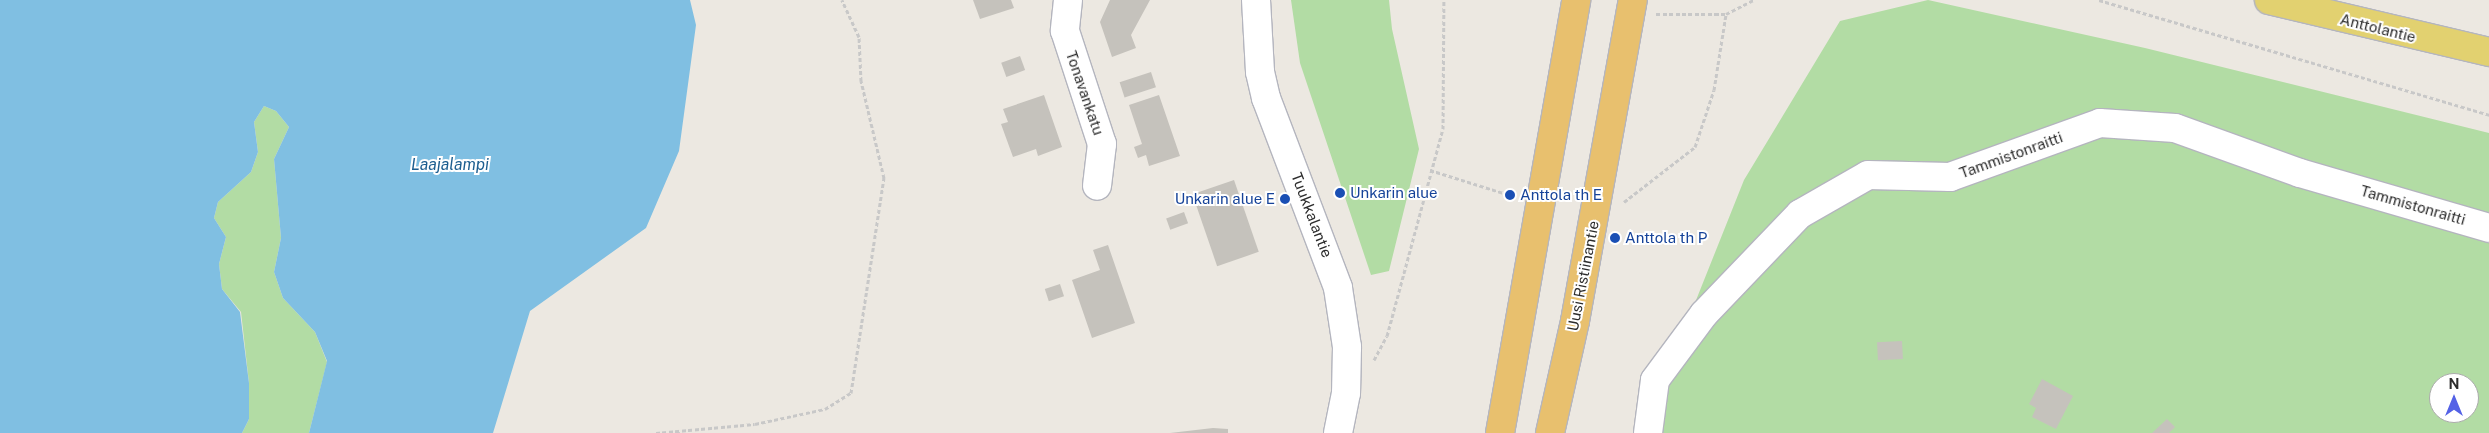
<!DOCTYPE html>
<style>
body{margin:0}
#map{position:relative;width:2489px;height:433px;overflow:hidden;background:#ece8e1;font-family:"Public Sans",sans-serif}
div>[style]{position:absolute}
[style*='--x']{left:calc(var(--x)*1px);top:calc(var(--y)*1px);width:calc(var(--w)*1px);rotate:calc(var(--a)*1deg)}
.green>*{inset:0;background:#b2dca4}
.water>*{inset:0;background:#80bfe2}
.building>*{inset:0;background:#c5c2bc;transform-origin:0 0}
.path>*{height:3px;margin-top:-1.5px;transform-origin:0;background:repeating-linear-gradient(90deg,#c8c8c8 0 4px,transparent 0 6.5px)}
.roads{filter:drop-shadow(1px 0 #b4b5be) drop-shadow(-1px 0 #b4b5be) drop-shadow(0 1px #b4b5be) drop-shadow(0 -1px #b4b5be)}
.minor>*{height:28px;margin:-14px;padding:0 14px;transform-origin:14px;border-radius:14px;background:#fff}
.tertiary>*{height:28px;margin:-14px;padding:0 14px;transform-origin:14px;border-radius:14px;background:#fff}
.primary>*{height:28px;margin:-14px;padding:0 14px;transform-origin:14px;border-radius:14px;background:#e2d170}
.trunk>*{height:28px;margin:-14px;padding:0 14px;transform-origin:14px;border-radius:14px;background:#e8c06e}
.dots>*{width:14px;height:14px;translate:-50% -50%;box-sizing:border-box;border:2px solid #fff;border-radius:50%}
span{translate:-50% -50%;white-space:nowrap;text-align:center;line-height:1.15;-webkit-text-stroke:4px #fff;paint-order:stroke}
.street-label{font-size:15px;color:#2c2c2c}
.transit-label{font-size:15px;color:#164399}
.left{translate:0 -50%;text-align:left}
.right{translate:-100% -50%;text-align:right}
.water-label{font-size:16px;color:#1d5e90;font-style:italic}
.north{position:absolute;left:2429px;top:373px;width:50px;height:50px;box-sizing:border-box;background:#fff;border:1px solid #ababab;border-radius:50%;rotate:0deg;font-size:14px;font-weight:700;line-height:20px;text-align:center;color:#2c2c2c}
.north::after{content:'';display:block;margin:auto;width:18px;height:22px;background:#5462e6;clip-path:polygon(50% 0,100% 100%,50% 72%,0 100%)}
</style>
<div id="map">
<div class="green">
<div style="clip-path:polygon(1291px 0,1389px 0,1392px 29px,1419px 149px,1389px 271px,1371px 275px,1300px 63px)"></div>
<div style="clip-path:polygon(evenodd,1928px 0,2145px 48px,2489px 133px,2489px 433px,1643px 433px,1744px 180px,1840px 21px,1928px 0,2439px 383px,2469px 383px,2469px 413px,2439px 413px,2439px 383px)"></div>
<div style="clip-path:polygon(264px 106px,276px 111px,289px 127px,274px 159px,281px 238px,274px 272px,283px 298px,315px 332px,327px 362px,309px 433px,242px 433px,249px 419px,249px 383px,241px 312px,222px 289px,219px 264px,226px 237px,214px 218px,218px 202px,251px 172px,258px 152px,254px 122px)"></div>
</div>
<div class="water">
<div style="clip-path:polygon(0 0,690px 0,696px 25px,679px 151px,646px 228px,530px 311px,493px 433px,309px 433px,327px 361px,315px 332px,283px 298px,274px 272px,281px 238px,274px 159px,289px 127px,276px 111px,264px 106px,254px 122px,258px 152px,251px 172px,218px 202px,214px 218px,226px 237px,219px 264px,222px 289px,240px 312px,249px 383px,249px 419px,242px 433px,0 433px)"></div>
</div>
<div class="building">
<div style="clip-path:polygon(973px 0,1011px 0,1014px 8px,980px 19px)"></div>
<div style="clip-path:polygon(1110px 0,1150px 0,1131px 35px,1136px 48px,1112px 57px,1100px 22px)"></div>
<div style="left:1020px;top:56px;width:15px;height:20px;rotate:70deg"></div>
<div style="left:1151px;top:72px;width:16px;height:33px;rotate:72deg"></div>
<div style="clip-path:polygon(1044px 95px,1062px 147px,1038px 156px,1036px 149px,1013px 157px,1001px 124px,1008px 122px,1003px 109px)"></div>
<div style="clip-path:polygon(1159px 95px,1180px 156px,1149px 166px,1146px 155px,1138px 158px,1134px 147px,1142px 144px,1129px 105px)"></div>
<div style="left:1234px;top:180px;width:76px;height:44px;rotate:71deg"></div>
<div style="left:1184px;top:212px;width:12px;height:19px;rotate:70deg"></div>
<div style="clip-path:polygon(1108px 245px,1135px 323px,1092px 338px,1072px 280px,1100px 270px,1093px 250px)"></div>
<div style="left:1060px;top:284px;width:13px;height:16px;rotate:72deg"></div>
<div style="left:1902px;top:341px;width:18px;height:25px;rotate:87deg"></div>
<div style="clip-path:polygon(2042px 379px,2073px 396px,2056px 429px,2032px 417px,2036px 408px,2029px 404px)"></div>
<div style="clip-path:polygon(2167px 419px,2175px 427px,2169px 433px,2152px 433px)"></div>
<div style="clip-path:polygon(1213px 428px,1228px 429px,1228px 433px,1170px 433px)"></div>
</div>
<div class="path">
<div style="--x:2099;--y:0;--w:407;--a:16.4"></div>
<div style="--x:1656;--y:14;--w:70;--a:0"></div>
<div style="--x:1726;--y:14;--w:31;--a:-27"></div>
<div style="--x:1430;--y:170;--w:84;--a:17.4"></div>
<div style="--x:1624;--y:202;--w:90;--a:-37.8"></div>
<div style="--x:1695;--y:147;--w:60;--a:-71.6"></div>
<div style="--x:1714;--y:90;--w:77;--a:-81"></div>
<div style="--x:1374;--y:360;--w:27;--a:-62"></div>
<div style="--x:1387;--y:336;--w:214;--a:-74.9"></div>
<div style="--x:1443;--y:129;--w:129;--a:-89.6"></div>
<div style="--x:656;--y:433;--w:99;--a:-5.2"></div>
<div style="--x:755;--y:424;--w:72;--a:-12.1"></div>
<div style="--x:825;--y:409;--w:31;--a:-32"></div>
<div style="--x:851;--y:393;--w:218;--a:-81.3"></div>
<div style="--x:884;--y:178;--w:100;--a:-103.3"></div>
<div style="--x:861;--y:81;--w:44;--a:-92.6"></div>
<div style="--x:859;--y:37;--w:41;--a:-114.7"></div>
</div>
<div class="roads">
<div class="minor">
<div style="--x:1068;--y:0;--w:31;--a:96"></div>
<div style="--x:1065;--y:31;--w:119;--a:71.9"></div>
<div style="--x:1102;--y:144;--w:42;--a:96.8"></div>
<div style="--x:1648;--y:433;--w:53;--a:-82.5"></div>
<div style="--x:1655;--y:380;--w:82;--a:-53.4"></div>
<div style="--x:1704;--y:314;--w:139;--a:-46.2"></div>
<div style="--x:1800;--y:214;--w:78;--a:-29.8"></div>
<div style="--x:1868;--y:175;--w:82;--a:1.4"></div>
<div style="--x:1950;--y:177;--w:159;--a:-19.8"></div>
<div style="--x:2100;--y:123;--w:75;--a:3.8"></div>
<div style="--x:2175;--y:128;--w:133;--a:19.8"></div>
<div style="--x:2300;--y:173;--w:197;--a:16.2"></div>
</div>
<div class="tertiary">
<div style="--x:1256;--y:0;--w:72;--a:86.8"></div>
<div style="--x:1260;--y:72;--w:27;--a:77"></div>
<div style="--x:1266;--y:98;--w:203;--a:69.2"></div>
<div style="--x:1338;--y:288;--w:60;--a:81.3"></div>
<div style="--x:1347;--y:347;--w:46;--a:91.2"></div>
<div style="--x:1346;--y:393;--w:41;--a:101.3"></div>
</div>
<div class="primary">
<div style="--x:2269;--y:0;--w:226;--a:13.3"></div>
</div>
<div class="trunk">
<div style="--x:1500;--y:433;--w:440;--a:-80"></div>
<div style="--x:1550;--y:433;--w:115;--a:-77.4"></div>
<div style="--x:1575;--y:321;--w:326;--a:-79.8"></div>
</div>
</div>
<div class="dots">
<div style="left:1340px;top:193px;background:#1a4fb4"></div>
<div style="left:1510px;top:195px;background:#1a4fb4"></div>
<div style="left:1285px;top:199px;background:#1a4fb4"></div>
<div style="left:1615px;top:238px;background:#1a4fb4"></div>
</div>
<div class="street-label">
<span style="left:2378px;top:28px;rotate:14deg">Anttolantie</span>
<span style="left:1085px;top:93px;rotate:71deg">Tonavankatu</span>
<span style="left:2011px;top:155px;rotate:-20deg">Tammistonraitti</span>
<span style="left:2413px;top:205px;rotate:16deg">Tammistonraitti</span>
<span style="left:1312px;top:215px;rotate:69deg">Tuukkalantie</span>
<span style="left:1583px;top:276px;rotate:-79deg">Uusi Ristiinantie</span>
</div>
<div class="transit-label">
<span class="left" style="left:1350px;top:193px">Unkarin alue</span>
<span class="left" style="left:1520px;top:195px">Anttola th E</span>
<span class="right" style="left:1275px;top:199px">Unkarin alue E</span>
<span class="left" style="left:1625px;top:238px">Anttola th P</span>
</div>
<div class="water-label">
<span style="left:450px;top:165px">Laajalampi</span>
</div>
<div class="north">N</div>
</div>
